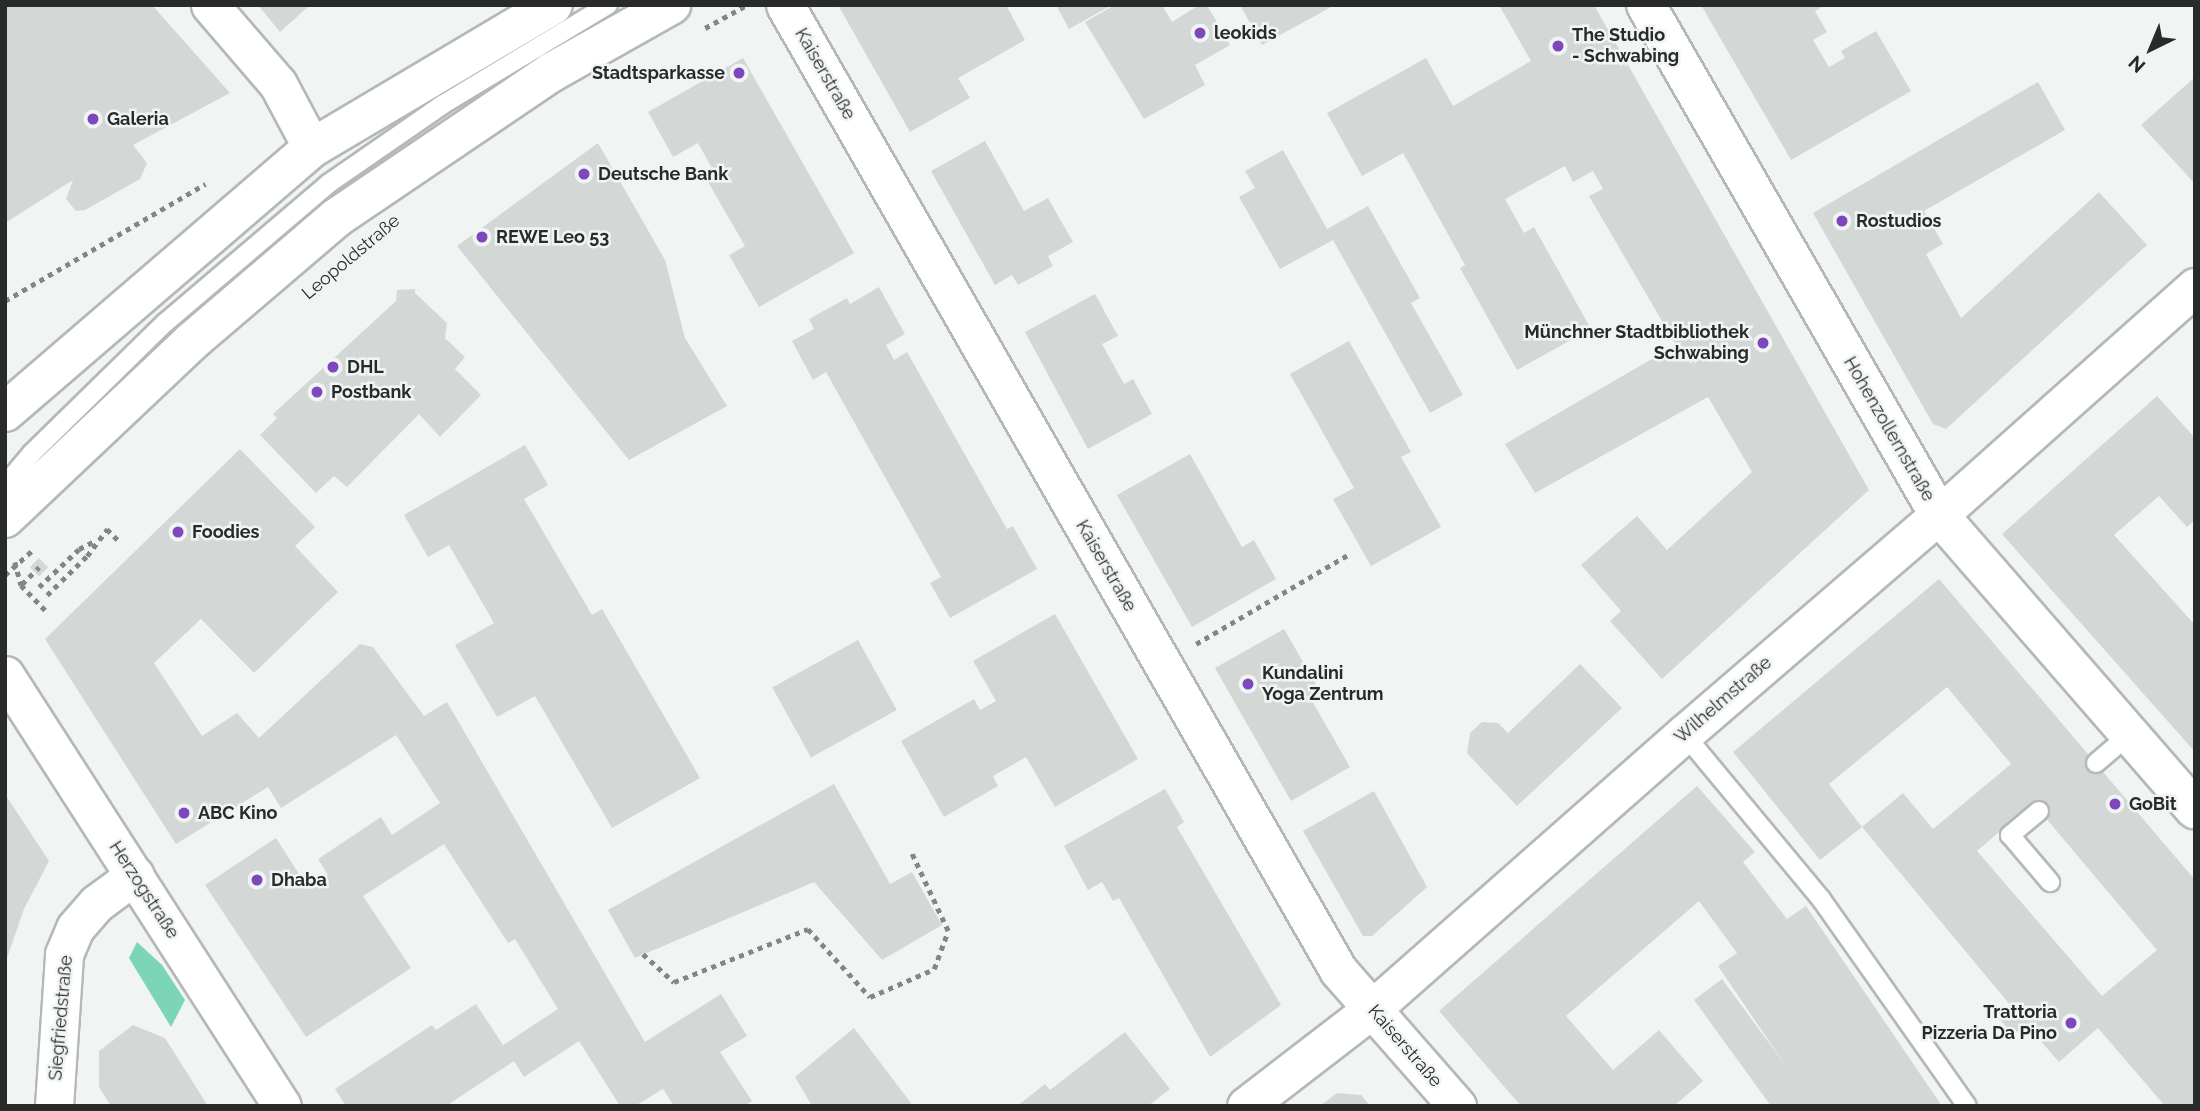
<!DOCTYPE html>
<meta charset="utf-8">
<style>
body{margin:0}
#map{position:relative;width:2200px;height:1111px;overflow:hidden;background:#f0f5f3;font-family:Raleway,sans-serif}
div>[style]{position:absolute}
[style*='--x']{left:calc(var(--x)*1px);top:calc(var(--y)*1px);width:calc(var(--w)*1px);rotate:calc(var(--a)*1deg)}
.green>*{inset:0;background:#7cd5b6}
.building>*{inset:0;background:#d3d8d6;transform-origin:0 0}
.path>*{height:4.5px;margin-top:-2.25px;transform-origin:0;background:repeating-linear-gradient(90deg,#838685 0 5px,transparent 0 10px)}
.roads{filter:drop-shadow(2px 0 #b4b9b7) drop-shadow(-2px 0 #b4b9b7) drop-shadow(0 2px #b4b9b7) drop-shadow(0 -2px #b4b9b7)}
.lane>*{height:18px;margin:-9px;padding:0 9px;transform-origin:9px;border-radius:9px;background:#fff}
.street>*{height:37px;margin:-18.5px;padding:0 18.5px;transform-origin:18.5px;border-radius:18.5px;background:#fff}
.secondary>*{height:38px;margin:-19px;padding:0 19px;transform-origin:19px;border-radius:19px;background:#fff}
.dots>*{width:19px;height:19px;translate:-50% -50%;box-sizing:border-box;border:4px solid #f0f5f3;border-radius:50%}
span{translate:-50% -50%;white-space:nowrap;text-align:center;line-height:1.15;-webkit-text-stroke:5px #f0f5f3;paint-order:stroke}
.poi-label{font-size:18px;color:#292b2a;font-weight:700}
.left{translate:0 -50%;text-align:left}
.right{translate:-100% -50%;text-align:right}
.street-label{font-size:18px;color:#292b2a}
.frame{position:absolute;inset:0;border:7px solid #292b2a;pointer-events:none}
.north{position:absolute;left:2116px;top:14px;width:70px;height:70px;-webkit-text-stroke:5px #f0f5f3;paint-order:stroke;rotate:223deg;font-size:19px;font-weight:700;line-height:28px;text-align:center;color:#292b2a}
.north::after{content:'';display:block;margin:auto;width:24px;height:32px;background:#292b2a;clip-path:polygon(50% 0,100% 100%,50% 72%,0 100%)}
</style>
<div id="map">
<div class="green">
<div style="clip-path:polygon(137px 942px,162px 965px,185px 1000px,171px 1027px,129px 958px)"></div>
</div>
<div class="building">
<div style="clip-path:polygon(5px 5px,152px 5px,230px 93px,133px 145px,147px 163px,140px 179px,85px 210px,76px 211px,66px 199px,73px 180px,5px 223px)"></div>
<div style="clip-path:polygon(258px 5px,310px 5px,280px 32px)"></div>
<div style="clip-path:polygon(838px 5px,1006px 5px,1025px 40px,958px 78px,970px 98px,910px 132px)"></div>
<div style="clip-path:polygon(1056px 5px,1112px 5px,1069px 29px)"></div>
<div style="clip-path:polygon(1115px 5px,1162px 5px,1172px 22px,1199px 5px,1207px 5px,1230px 45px,1195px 65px,1205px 85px,1144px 119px,1085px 22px)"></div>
<div style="clip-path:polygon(1240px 5px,1335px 5px,1262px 45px)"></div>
<div style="clip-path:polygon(1499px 5px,1594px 5px,1869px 490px,1662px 679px,1610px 621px,1621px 611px,1581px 565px,1637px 516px,1667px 550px,1752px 472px,1708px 397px,1535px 493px,1505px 444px,1676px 345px,1589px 196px,1603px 189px,1593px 171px,1573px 182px,1565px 166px,1505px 199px,1524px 233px,1534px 227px,1591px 329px,1517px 370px,1460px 268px,1465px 265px,1403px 153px,1362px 176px,1327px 113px,1426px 58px,1453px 106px,1531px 61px)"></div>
<div style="clip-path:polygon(1701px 5px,1825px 5px,1815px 11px,1827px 32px,1813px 40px,1829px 67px,1845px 58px,1841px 51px,1876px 31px,1911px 91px,1791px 160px)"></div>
<div style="clip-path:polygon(743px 58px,854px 253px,759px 307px,729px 255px,745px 246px,704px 175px,713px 170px,698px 143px,673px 157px,648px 112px)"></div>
<div style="clip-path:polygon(2195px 77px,2195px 184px,2141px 125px)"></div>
<div style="clip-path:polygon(2038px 82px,2065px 130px,1924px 211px,1943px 244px,1926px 254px,1961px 318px,2099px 192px,2147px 245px,1946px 429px,1933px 424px,1813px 213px)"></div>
<div style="clip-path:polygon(985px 141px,1024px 211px,1048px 198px,1073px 242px,1048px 256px,1053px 266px,1018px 285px,1012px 275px,995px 285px,931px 171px)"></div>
<div style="clip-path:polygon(598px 143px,665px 260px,685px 338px,727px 406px,629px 460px,457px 246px)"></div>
<div style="clip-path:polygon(1283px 150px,1327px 229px,1368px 206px,1420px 298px,1411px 303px,1463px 395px,1430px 413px,1333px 240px,1280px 269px,1239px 197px,1255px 188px,1245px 171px)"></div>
<div style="clip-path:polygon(879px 287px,905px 334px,886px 345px,894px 360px,907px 352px,1007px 529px,1013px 526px,1037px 569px,950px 618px,930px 583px,941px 577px,826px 372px,813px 380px,792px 341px,814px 329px,809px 319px,847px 298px,850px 304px)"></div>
<div style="clip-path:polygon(415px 289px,415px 293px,447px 323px,445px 338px,465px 357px,455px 369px,481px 395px,440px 437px,419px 414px,347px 487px,334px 476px,316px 493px,260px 435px,277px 418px,273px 414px,396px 301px,397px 290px)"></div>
<div style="clip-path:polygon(1095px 294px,1118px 336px,1102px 344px,1124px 384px,1133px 379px,1152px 414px,1088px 449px,1025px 332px)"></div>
<div style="clip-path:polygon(1349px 341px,1411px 452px,1401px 457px,1441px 527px,1371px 566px,1333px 499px,1354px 488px,1290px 374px)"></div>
<div style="clip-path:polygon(2157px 396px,2195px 438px,2195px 520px,2187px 527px,2159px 496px,2114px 535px,2195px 625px,2195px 752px,2002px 534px)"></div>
<div style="clip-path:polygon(525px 445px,548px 485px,524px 499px,592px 615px,602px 609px,700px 778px,612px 828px,535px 696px,497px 717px,455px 645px,494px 623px,449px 545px,428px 557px,404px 515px)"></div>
<div style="clip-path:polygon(240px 449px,315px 527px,295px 546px,338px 592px,254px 673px,201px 619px,154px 663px,202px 736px,237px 713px,259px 738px,360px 644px,373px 647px,424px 716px,447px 702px,645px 1042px,721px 994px,747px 1036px,720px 1052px,752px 1101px,744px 1106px,674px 1106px,663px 1089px,635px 1106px,620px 1106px,579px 1041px,524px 1077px,514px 1061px,446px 1106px,346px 1106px,335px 1089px,432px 1025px,436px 1030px,476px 1004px,503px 1045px,558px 1009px,515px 939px,508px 943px,444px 844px,363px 896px,411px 968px,306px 1037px,205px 885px,276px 838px,308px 888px,328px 875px,318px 859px,381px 817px,392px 835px,440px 803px,396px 735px,281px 808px,268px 787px,176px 844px,45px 639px)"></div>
<div style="clip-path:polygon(1190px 454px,1242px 547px,1254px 540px,1276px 579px,1192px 627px,1117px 495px)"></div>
<div style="left:39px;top:558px;width:13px;height:13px;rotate:45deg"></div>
<div style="clip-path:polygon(evenodd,1939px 579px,2195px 880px,2195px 1106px,2165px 1106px,2098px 1028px,2059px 1062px,2026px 1024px,2013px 1035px,1998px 1017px,2011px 1006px,1862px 827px,1903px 793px,1933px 829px,2011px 764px,1947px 687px,1829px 784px,1862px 827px,1820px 860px,1733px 752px,1939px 579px,2033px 803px,2157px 950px,2102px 996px,1977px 851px,2033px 803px)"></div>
<div style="clip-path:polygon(1055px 614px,1138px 759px,1055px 807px,1026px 757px,993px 776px,998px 786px,944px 817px,901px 741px,974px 699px,980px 710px,996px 701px,973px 661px)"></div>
<div style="clip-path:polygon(1284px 629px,1321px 693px,1311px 699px,1350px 767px,1291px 801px,1215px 668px)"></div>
<div style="left:858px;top:640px;width:80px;height:98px;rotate:61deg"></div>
<div style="clip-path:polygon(1580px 664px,1622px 708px,1517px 806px,1467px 753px,1470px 733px,1482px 722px,1498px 723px,1508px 733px)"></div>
<div style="clip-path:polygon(834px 784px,890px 884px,912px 872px,942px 925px,882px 960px,814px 882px,635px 958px,608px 910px)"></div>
<div style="clip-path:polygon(1697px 786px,1755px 852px,1743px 862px,1787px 919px,1806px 906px,1942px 1106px,1771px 1106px,1694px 1000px,1722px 979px,1786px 1066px,1718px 966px,1737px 953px,1699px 901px,1566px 1016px,1613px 1070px,1659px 1030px,1703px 1081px,1674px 1106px,1521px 1106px,1439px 1011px)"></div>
<div style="clip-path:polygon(1165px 789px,1184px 822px,1177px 827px,1281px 1005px,1210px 1057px,1119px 898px,1113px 901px,1102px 882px,1088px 890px,1064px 846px)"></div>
<div style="clip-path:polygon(1374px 791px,1427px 887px,1372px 936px,1363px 936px,1303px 831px)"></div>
<div style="clip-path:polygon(5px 794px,49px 861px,24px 909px,6px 961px)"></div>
<div style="clip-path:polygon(133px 1025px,165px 1038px,208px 1106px,111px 1106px,99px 1087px,99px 1051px)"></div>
<div style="clip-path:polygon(854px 1028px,911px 1103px,908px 1106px,812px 1106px,795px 1077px)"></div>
<div style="clip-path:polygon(1125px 1032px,1170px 1089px,1148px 1106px,1017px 1106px,1045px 1084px,1050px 1090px)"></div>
<div style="clip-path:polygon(1337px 1093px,1361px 1095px,1370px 1106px,1320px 1106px)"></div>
</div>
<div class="path">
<div style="--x:705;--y:28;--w:48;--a:-28.7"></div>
<div style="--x:5;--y:301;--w:232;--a:-30.3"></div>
<div style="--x:15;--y:562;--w:24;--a:75"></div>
<div style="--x:21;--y:585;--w:37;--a:46"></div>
<div style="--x:5;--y:575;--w:38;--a:-42"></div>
<div style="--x:22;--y:584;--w:24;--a:-45"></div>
<div style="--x:39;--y:587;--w:55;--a:-43.5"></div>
<div style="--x:79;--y:549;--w:18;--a:-27"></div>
<div style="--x:47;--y:595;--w:56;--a:-44.3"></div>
<div style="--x:87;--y:556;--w:34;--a:-53"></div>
<div style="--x:107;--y:529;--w:18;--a:45"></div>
<div style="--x:1196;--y:644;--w:176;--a:-30.4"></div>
<div style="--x:643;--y:954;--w:42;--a:42.1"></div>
<div style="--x:674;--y:982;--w:144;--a:-21.6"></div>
<div style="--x:808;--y:929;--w:92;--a:47.6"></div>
<div style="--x:870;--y:997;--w:70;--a:-23.6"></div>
<div style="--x:934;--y:969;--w:40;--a:-69.8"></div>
<div style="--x:948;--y:931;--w:89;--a:-115.1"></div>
</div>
<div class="roads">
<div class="lane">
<div style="--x:5;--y:485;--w:42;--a:-49.8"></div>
<div style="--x:32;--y:453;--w:187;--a:-44.4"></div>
<div style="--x:166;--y:322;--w:213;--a:-40.4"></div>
<div style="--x:328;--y:184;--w:139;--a:-34.7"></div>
<div style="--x:442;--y:105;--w:194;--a:-31.1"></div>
<div style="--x:1684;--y:734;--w:214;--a:50.3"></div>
<div style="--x:1821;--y:899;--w:253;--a:54.8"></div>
<div style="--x:2096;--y:763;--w:45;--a:-40.5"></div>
<div style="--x:2039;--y:811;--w:38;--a:140"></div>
<div style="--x:2010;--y:835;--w:62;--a:49.6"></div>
</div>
<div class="street">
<div style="--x:210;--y:5;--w:104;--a:49.3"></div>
<div style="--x:278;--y:84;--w:72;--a:62"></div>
<div style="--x:785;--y:5;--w:1112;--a:60.18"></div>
<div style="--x:1338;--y:970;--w:181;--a:48.8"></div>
<div style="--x:5;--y:675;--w:512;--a:57.27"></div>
<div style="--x:54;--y:1106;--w:152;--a:-86.2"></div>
<div style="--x:64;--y:954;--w:28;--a:-67"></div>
<div style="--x:75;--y:928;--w:33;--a:-49"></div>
<div style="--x:97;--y:903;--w:47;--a:-36.4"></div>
<div style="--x:1246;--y:1106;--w:159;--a:-37.6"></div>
<div style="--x:1372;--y:1009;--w:416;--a:-41.4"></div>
<div style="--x:1684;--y:734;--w:336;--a:-40.7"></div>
<div style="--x:1939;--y:515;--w:343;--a:-41.7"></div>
</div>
<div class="secondary">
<div style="--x:1646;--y:5;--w:588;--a:60.12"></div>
<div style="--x:1939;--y:515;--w:390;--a:49"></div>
<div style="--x:5;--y:412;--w:405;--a:-40.7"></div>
<div style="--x:312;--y:148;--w:280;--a:-30.7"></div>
<div style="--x:5;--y:518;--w:256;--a:-43.4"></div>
<div style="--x:191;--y:342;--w:191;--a:-40.5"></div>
<div style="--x:336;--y:218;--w:261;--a:-34.1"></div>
<div style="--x:552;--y:72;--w:137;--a:-29.4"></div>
</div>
</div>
<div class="dots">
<div style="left:1200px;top:33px;background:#7f47be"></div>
<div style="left:1558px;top:46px;background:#7f47be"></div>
<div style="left:739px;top:73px;background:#7f47be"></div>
<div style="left:93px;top:119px;background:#7f47be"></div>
<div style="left:584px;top:174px;background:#7f47be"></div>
<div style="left:1842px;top:221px;background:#7f47be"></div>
<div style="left:482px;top:237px;background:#7f47be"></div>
<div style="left:1763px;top:343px;background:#7f47be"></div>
<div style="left:333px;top:367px;background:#7f47be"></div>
<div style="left:317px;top:392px;background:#7f47be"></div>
<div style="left:178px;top:532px;background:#7f47be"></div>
<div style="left:1248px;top:684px;background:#7f47be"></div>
<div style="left:2115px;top:804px;background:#7f47be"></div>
<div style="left:184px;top:813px;background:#7f47be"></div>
<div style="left:257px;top:880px;background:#7f47be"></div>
<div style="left:2071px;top:1023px;background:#7f47be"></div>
</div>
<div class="poi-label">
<span class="left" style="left:1214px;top:33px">leokids</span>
<span class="left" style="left:1572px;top:46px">The Studio<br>- Schwabing</span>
<span class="right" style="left:725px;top:73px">Stadtsparkasse</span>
<span class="left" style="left:107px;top:119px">Galeria</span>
<span class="left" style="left:598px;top:174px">Deutsche Bank</span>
<span class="left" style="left:1856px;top:221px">Rostudios</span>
<span class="left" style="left:496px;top:237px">REWE Leo 53</span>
<span class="right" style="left:1749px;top:343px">Münchner Stadtbibliothek<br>Schwabing</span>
<span class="left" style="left:347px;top:367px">DHL</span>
<span class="left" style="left:331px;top:392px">Postbank</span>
<span class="left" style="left:192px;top:532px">Foodies</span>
<span class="left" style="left:1262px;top:684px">Kundalini<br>Yoga Zentrum</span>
<span class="left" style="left:2129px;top:804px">GoBit</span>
<span class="left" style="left:198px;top:813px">ABC Kino</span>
<span class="left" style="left:271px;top:880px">Dhaba</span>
<span class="right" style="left:2057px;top:1023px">Trattoria<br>Pizzeria Da Pino</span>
</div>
<div class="street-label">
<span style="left:825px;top:74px;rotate:60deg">Kaiserstraße</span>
<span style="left:351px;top:257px;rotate:-40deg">Leopoldstraße</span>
<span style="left:1889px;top:429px;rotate:60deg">Hohenzollernstraße</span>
<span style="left:1106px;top:566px;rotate:60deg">Kaiserstraße</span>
<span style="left:1723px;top:700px;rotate:-41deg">Wilhelmstraße</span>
<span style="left:144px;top:890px;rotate:57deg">Herzogstraße</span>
<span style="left:61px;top:1018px;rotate:-85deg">Siegfriedstraße</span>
<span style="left:1405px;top:1046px;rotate:49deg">Kaiserstraße</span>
</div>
<div class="frame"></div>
<div class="north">N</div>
</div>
